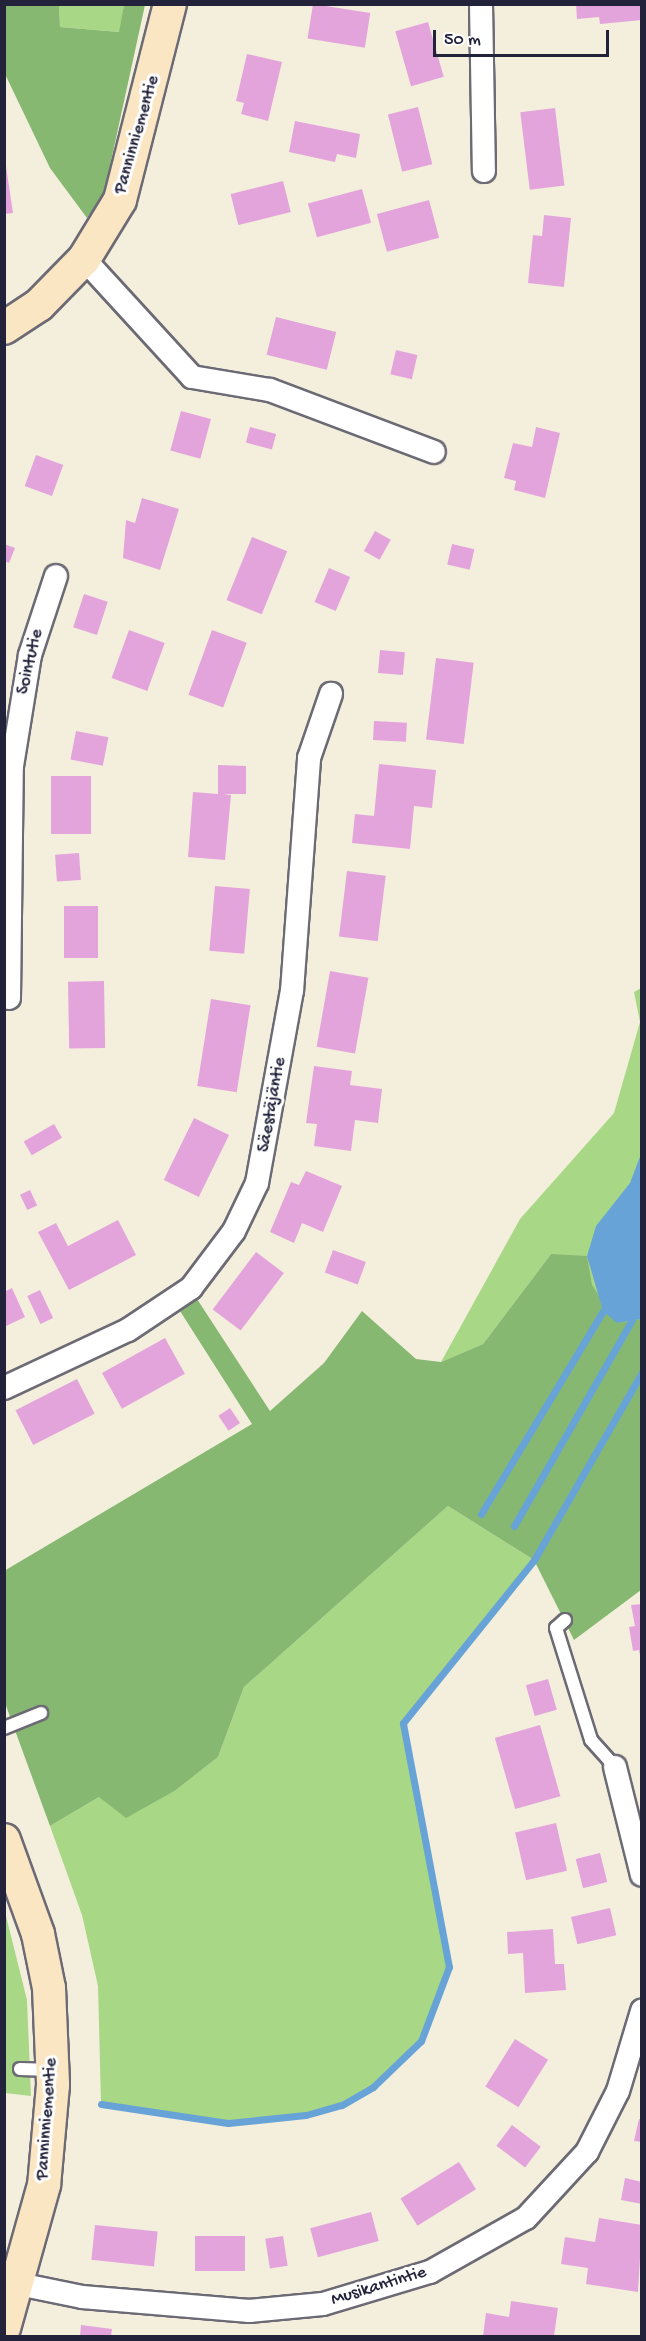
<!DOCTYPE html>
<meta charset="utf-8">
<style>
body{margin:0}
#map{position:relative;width:646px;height:2341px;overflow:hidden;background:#f4efdd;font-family:"Gochi Hand",sans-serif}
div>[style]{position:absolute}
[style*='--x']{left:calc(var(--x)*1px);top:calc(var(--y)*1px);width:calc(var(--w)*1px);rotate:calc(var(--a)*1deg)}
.green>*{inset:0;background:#a8d885}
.forest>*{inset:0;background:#86b872}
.water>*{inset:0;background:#68a3d8}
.stream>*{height:7px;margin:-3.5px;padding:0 3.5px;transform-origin:3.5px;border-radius:3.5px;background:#68a3d8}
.building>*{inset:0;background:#e3a4dc;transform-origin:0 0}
.roads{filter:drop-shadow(2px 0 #6c6a74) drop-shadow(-2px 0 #6c6a74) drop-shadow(0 2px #6c6a74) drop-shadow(0 -2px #6c6a74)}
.lane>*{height:12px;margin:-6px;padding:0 6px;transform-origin:6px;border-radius:6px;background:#fff}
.street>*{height:22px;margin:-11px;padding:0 11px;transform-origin:11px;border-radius:11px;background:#fff}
.secondary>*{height:32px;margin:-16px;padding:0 16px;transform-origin:16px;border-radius:16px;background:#fbe6c4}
span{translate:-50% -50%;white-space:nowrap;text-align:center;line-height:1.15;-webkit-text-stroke:6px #fff;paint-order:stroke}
.street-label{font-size:18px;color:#22223b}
.frame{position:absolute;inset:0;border:6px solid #22223b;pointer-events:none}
.scale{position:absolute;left:433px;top:30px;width:176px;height:27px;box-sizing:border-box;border:3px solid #22223b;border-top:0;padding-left:8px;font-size:18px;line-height:21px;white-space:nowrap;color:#22223b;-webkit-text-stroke:4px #fff;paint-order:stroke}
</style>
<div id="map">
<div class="green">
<div style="clip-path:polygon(59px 5px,124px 5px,120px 32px,60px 27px)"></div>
<div style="clip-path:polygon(641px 988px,641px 1359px,551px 1254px,483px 1344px,441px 1362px,520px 1219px,614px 1113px,640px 1022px,634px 992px)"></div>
<div style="clip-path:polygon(448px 1506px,534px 1560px,403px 1723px,449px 1967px,421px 2041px,373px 2087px,342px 2105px,306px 2115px,228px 2123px,101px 2104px,98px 1986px,82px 1915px,50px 1826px,99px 1797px,176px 1790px,218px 1757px,244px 1687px)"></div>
<div style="clip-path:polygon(4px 1908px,27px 2000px,31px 2096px,5px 2093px)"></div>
</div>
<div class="forest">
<div style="clip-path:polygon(4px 5px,59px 5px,60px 27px,119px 32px,124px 5px,145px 5px,104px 193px,87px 218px,50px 168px,5px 74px)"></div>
<div style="clip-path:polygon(551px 1254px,587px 1256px,592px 1285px,617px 1323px,641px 1319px,641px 1590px,574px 1640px,534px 1560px,448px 1506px,244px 1687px,218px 1757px,176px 1790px,126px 1818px,99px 1797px,50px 1826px,5px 1703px,4px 1571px,252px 1424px,180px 1311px,197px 1299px,270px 1411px,324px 1363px,362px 1311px,416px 1359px,441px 1362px,483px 1344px)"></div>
</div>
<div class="water">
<div style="clip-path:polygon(641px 1154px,641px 1319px,617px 1323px,603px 1311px,587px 1256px,596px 1226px,630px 1183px)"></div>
</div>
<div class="stream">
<div style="--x:481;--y:1514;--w:237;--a:-59"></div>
<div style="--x:514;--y:1526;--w:237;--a:-60.2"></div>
<div style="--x:101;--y:2104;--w:128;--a:8.5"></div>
<div style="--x:228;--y:2123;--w:78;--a:-5.9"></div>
<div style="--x:306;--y:2115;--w:37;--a:-16"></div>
<div style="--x:342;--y:2105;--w:36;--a:-30"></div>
<div style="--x:373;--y:2087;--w:66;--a:-43.8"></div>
<div style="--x:421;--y:2041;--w:79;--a:-69.3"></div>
<div style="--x:449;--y:1967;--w:248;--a:-100.7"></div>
<div style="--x:403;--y:1723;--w:209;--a:-51.2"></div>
<div style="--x:534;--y:1560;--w:217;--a:-60.1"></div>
</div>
<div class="building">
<div style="left:313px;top:4px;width:58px;height:35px;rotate:9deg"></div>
<div style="clip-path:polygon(576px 4px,642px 4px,642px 20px,600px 24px,599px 17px,577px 19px)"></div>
<div style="left:428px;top:22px;width:57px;height:34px;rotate:74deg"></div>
<div style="clip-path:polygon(247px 54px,282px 62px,268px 121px,241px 114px,244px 103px,236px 101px)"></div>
<div style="left:418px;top:107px;width:59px;height:31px;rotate:76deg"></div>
<div style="left:555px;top:108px;width:78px;height:35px;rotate:83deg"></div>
<div style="clip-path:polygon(295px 121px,360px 134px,356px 158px,337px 154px,335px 162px,289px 152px)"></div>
<div style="clip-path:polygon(4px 153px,13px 213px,4px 214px)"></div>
<div style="left:283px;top:181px;width:32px;height:54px;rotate:76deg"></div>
<div style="left:362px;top:189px;width:35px;height:56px;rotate:75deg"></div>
<div style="left:429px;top:200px;width:39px;height:54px;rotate:75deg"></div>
<div style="clip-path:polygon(544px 215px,571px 218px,564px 287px,528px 283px,533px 235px,542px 236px)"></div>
<div style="left:276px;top:317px;width:62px;height:39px;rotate:14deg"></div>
<div style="left:396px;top:350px;width:22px;height:25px;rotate:13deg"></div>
<div style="left:181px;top:411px;width:31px;height:41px;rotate:15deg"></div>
<div style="left:250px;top:427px;width:27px;height:16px;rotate:15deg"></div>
<div style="clip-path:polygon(536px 427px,560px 433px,545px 498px,514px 490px,516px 481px,504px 478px,513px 443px,532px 447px)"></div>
<div style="left:36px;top:455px;width:29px;height:33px;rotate:20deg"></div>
<div style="clip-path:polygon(142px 498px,179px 509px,160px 570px,123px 558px,126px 520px,135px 523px)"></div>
<div style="left:375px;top:531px;width:18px;height:23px;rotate:29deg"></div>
<div style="left:252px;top:537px;width:38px;height:68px;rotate:22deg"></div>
<div style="clip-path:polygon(4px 544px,15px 548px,9px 563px,4px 561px)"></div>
<div style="left:452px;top:544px;width:23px;height:21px;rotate:13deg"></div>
<div style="left:329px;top:568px;width:23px;height:37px;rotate:23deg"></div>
<div style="left:84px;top:594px;width:25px;height:35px;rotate:18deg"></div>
<div style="left:129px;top:630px;width:38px;height:51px;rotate:20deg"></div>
<div style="left:212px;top:630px;width:37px;height:69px;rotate:20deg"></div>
<div style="left:380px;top:650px;width:25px;height:23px;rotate:5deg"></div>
<div style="left:436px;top:658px;width:38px;height:82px;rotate:7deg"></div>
<div style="left:374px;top:721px;width:33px;height:19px;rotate:3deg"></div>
<div style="left:76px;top:731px;width:33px;height:29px;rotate:11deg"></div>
<div style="clip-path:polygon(379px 764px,436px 770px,432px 808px,414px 806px,410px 849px,352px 843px,355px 814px,374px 816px)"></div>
<div style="clip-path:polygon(218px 765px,246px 766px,246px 794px,223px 794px,231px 795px,225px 860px,188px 857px,193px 792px,218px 794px)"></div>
<div style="left:51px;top:776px;width:40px;height:58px"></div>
<div style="left:79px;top:853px;width:27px;height:24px;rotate:86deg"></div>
<div style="left:347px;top:871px;width:39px;height:66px;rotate:7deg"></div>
<div style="left:215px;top:886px;width:35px;height:65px;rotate:5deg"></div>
<div style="left:64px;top:906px;width:34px;height:52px"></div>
<div style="left:330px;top:971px;width:39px;height:77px;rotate:10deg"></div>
<div style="left:104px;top:981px;width:67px;height:36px;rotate:89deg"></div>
<div style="left:211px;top:999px;width:40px;height:88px;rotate:9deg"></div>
<div style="clip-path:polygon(314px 1066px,352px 1071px,350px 1085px,382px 1089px,378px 1123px,355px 1120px,351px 1151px,314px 1146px,317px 1124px,306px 1123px)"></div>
<div style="left:194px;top:1118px;width:39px;height:69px;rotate:26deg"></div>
<div style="left:54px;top:1124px;width:16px;height:35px;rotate:60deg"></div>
<div style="clip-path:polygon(306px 1171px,342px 1186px,323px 1232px,302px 1223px,294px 1243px,270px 1232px,291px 1182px,299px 1185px)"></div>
<div style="left:30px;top:1190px;width:17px;height:11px;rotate:65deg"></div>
<div style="clip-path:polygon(118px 1220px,136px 1255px,69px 1290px,38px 1232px,56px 1223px,68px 1246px)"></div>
<div style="left:333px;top:1250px;width:35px;height:24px;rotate:20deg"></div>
<div style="left:256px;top:1252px;width:35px;height:72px;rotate:37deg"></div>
<div style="clip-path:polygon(12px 1288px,25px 1317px,4px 1327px,4px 1292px)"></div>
<div style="left:40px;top:1290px;width:31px;height:14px;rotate:65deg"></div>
<div style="left:165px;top:1338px;width:41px;height:72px;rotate:61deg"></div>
<div style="left:77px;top:1379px;width:39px;height:69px;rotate:63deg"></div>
<div style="left:230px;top:1408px;width:18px;height:14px;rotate:56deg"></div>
<div style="clip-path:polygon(642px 1604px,642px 1655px,640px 1656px,639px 1650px,633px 1651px,629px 1627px,635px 1626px,631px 1605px)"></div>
<div style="left:548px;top:1679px;width:32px;height:23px;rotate:74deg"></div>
<div style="left:540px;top:1725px;width:74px;height:47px;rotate:74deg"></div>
<div style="left:556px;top:1823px;width:49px;height:42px;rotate:77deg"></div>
<div style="left:600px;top:1853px;width:30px;height:25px;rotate:76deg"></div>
<div style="left:610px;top:1908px;width:28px;height:40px;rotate:77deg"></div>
<div style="clip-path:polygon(553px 1929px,555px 1964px,564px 1964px,566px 1990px,525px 1993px,523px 1953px,508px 1954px,507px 1932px)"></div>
<div style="left:515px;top:2039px;width:39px;height:56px;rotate:32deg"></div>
<div style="clip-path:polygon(639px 2119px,642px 2119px,642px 2142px,634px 2141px)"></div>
<div style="left:512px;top:2125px;width:36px;height:26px;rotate:37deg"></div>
<div style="left:459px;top:2162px;width:32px;height:69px;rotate:58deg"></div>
<div style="clip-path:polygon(625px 2178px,642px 2182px,642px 2204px,621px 2200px)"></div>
<div style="left:371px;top:2212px;width:30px;height:63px;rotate:75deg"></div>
<div style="clip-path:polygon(599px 2218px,642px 2225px,638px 2292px,586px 2284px,588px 2268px,561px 2264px,565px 2237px,595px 2242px)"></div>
<div style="left:95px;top:2225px;width:63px;height:35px;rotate:6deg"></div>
<div style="left:195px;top:2236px;width:50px;height:35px"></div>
<div style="left:283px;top:2236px;width:30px;height:18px;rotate:81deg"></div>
<div style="clip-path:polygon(511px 2301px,558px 2308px,554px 2336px,483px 2336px,486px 2313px,509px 2317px)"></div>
<div style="clip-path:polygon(81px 2325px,112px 2329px,111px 2336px,80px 2336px)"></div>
</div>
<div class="roads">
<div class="lane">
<div style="--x:565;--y:1620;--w:12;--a:138"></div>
<div style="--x:556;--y:1628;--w:117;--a:72.6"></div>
<div style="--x:591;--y:1740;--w:36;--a:48"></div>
<div style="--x:4;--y:1728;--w:40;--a:-22"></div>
<div style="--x:20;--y:2069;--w:32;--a:2"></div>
</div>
<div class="street">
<div style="--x:481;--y:4;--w:167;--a:89"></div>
<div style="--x:84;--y:259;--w:160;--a:47.5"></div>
<div style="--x:192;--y:377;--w:79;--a:9.5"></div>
<div style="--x:270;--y:390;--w:175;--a:20.7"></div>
<div style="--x:9;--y:998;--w:232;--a:-89.3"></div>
<div style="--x:12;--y:766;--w:112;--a:-80.8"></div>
<div style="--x:30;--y:655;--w:83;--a:-71.8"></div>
<div style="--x:4;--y:1388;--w:137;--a:-25.1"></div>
<div style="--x:128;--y:1330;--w:76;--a:-33.7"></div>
<div style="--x:191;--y:1288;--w:71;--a:-53"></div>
<div style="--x:234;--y:1231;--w:53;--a:-64.4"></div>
<div style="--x:257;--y:1183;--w:195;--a:-79.7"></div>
<div style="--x:292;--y:991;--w:234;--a:-85.8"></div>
<div style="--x:309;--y:758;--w:68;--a:-71"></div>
<div style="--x:615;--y:1767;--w:111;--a:76"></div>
<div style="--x:4;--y:2281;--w:80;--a:11.6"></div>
<div style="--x:82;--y:2297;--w:168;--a:4.8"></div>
<div style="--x:249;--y:2311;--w:74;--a:-5.4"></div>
<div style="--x:323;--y:2304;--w:112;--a:-16.7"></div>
<div style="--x:430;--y:2272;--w:110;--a:-29.4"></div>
<div style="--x:526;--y:2218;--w:90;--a:-47.3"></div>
<div style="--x:587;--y:2152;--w:68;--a:-63.1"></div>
<div style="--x:618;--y:2091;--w:84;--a:-73.3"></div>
</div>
<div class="secondary">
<div style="--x:4;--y:328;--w:42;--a:-33.3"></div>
<div style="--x:39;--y:305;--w:64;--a:-45.6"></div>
<div style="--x:84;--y:259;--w:69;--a:-58.6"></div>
<div style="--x:120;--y:200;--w:202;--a:-75.7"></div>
<div style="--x:4;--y:1840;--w:100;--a:70.1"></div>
<div style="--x:38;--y:1934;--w:55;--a:78.5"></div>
<div style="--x:49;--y:1988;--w:97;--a:87.6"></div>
<div style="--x:53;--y:2085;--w:100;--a:95.1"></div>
<div style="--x:44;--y:2185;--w:148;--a:105.6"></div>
</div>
</div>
<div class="street-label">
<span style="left:138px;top:135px;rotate:-74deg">Panninniementie</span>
<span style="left:31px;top:662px;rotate:-77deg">Sointutie</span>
<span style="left:273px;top:1105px;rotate:-80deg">Säestäjäntie</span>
<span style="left:48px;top:2119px;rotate:-86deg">Panninniementie</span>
<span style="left:379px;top:2287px;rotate:-17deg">Musikantintie</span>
</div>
<div class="frame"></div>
<div class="scale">50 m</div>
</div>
